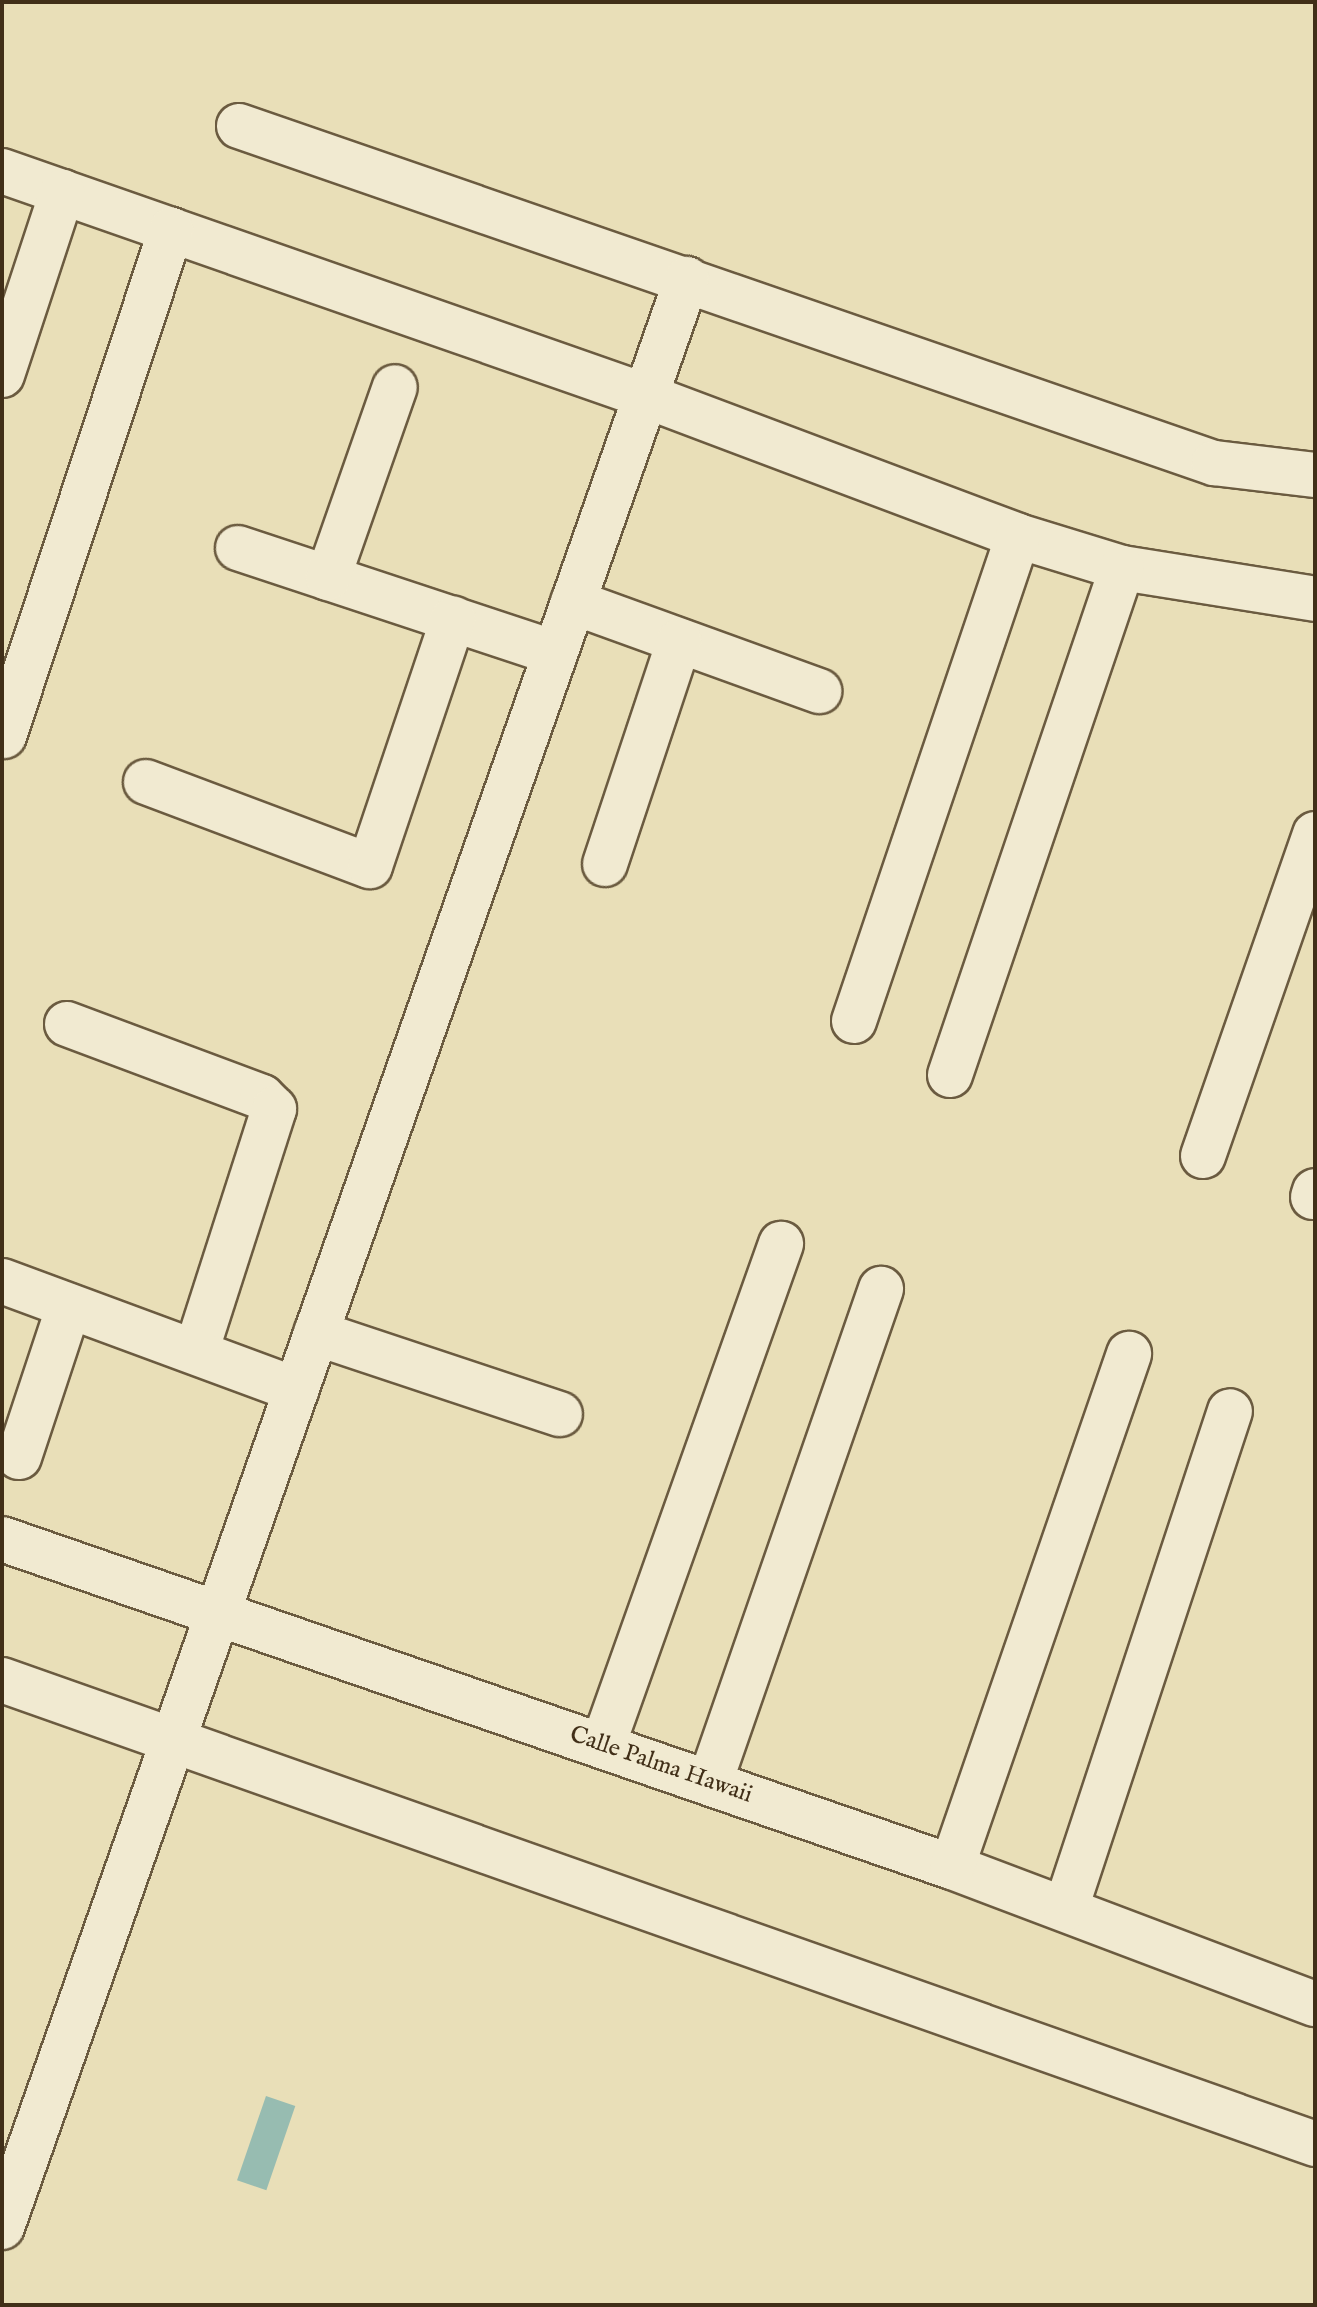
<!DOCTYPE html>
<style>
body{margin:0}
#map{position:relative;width:1317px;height:2307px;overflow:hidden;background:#e9dfb8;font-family:"IM FELL English",serif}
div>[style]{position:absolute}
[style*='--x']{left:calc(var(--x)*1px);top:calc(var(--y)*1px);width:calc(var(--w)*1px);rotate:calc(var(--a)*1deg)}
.water>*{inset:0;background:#97bcb1;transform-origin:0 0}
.roads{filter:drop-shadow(2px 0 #6b5b40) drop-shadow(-2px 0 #6b5b40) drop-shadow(0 2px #6b5b40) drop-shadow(0 -2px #6b5b40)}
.minor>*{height:44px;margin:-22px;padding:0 22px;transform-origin:22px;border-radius:22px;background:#f1ead1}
span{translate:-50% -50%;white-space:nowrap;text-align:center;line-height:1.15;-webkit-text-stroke:6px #f1ead1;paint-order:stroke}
.street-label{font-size:24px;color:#412f18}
.frame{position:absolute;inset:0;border:4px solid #412f18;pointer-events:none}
</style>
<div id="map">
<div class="water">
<div style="left:266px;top:2096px;width:31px;height:89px;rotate:19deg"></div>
</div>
<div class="roads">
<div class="minor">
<div style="--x:239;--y:126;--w:1032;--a:19.07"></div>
<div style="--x:1214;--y:463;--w:102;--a:6.8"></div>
<div style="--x:2;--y:171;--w:682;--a:19.26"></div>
<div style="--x:646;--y:396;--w:397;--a:20.6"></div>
<div style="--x:1018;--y:536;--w:109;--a:17.1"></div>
<div style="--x:1122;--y:568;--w:195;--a:9.1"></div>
<div style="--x:2;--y:375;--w:193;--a:-71.8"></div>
<div style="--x:238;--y:548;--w:334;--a:18.3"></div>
<div style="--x:328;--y:578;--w:202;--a:-70.7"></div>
<div style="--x:573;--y:602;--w:262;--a:19.9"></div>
<div style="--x:4;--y:736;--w:533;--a:-71.74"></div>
<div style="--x:146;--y:782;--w:239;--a:20.6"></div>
<div style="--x:370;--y:866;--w:261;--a:-71.4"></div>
<div style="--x:605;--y:864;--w:235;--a:-71.6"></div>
<div style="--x:854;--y:1021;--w:512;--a:-71.32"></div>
<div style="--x:67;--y:1024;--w:208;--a:20.5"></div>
<div style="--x:262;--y:1097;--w:17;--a:45"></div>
<div style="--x:274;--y:1109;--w:255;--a:107.8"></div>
<div style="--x:950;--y:1075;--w:535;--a:-71.26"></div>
<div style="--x:1203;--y:1156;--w:341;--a:-70.8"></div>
<div style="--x:1313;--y:1197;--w:6;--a:-72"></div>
<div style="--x:2;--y:1281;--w:314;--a:20.3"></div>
<div style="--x:316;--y:1333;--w:257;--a:18.4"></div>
<div style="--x:19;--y:1457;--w:159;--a:-71.7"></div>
<div style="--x:2;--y:1539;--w:1005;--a:19.05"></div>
<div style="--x:952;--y:1867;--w:388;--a:20.7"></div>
<div style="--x:2;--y:1680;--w:1393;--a:19.46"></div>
<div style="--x:603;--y:1745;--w:532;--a:-70.44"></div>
<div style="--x:710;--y:1782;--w:522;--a:-70.87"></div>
<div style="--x:952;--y:1867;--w:543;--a:-70.96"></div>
<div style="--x:1066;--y:1908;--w:523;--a:-71.74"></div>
<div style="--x:2;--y:2227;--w:2065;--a:-70.63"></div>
</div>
</div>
<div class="street-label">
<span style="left:661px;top:1765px;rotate:19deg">Calle Palma Hawaii</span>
</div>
<div class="frame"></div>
</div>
